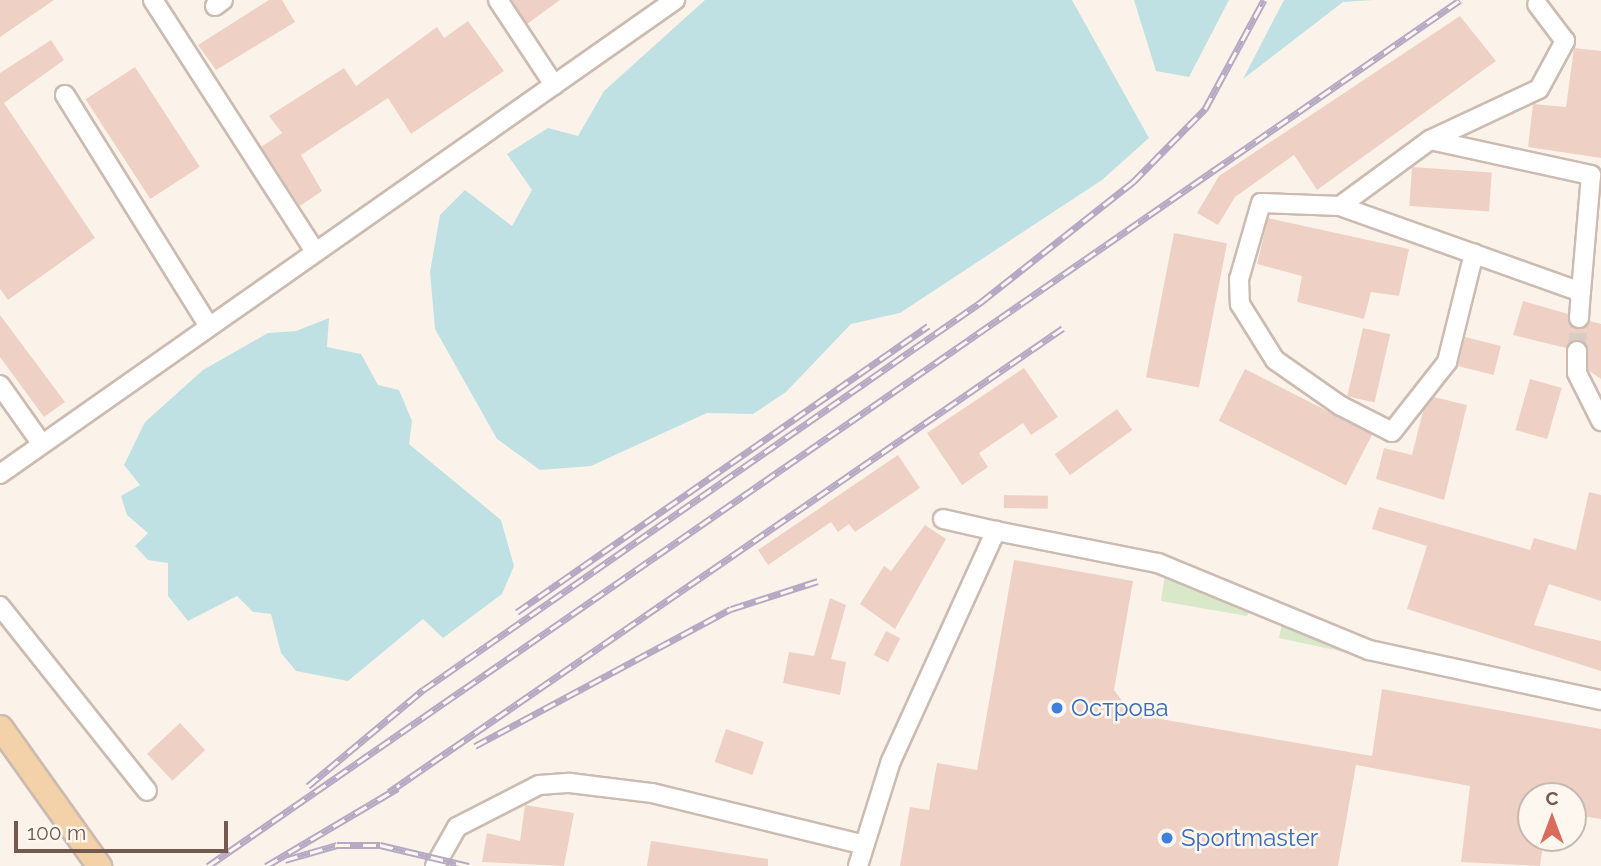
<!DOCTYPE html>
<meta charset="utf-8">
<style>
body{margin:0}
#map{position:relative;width:1601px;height:866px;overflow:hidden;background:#fbf3ea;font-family:Raleway,sans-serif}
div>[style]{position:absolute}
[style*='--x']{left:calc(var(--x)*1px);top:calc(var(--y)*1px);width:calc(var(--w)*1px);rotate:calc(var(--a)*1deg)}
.green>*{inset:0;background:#d8e8c9}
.water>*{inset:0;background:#c0e1e3}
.building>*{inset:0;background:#eed1c4;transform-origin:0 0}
.minor-tunnel>*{height:18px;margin-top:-9px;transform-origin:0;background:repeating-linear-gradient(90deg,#d9ccc3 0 18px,transparent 0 27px)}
.roads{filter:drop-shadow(2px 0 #ccbbb1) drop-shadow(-2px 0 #ccbbb1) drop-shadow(0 2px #ccbbb1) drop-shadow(0 -2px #ccbbb1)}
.minor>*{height:18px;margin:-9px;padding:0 9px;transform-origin:9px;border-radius:9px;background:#fff}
.major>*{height:23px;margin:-11.5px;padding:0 11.5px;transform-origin:11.5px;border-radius:11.5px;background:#f3d1a9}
.rail>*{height:7px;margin-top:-3.5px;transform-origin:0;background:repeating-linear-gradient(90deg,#fef7f0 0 13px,#b5a9c4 0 26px);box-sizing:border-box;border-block:2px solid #b5a9c4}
.dots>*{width:19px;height:19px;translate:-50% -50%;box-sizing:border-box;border:4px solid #fef7f0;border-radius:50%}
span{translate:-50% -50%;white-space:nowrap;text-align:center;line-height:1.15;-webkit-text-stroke:5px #fef7f0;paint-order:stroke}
.shop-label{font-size:24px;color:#366cbe}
.left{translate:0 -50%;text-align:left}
.north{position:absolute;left:1517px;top:782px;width:70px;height:70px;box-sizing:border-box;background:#fef7f0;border:2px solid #c7b8b0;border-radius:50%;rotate:0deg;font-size:19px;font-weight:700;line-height:28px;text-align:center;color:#74594f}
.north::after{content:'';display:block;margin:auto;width:24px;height:32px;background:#d96c5b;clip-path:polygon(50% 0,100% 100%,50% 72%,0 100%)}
.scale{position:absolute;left:14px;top:821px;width:214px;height:32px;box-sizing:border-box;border:4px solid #74594f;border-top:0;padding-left:9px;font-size:21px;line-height:24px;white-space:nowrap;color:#74594f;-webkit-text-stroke:5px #fef7f0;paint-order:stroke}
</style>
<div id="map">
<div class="green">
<div style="clip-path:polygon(1165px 574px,1250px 609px,1247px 616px,1161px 601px)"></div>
<div style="clip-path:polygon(1282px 623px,1353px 652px,1353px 654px,1279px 638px)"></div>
</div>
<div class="water">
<div style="clip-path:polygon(705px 0,1072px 0,1149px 138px,1102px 180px,900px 313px,851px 324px,786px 392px,753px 414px,707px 413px,591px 466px,540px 470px,497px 439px,435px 329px,430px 272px,440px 215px,465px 190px,512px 226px,532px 190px,507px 154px,548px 128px,578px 136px,604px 91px)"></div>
<div style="clip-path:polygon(1134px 0,1229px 0,1189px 77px,1156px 71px)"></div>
<div style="clip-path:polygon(1284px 0,1373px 0,1343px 2px,1243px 79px)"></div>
<div style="clip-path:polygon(329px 318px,327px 347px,361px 354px,378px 385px,399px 390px,412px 421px,409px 444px,501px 520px,514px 566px,502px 594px,443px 638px,423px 619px,348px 681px,296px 671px,281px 653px,271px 614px,253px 612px,237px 596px,188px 621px,168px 596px,168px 563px,148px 560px,135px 546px,148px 533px,127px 515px,121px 496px,140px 485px,124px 465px,145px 422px,203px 370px,268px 333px,296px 331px)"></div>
</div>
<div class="building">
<div style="clip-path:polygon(0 0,54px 0,0 37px)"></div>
<div style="clip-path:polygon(269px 0,282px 0,295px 22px,216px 70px,198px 45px)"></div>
<div style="clip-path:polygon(512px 0,560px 0,527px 24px)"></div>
<div style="clip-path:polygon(1460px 16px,1496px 61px,1317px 190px,1294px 155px,1235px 197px,1218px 225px,1197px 213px,1219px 176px)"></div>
<div style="clip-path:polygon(468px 21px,504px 71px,411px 134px,388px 98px,301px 155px,322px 191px,300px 206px,261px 147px,282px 133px,269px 116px,344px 68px,356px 86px,437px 27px,444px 38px)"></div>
<div style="clip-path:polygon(51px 40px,64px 60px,4px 103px,95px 238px,8px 300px,0 289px,0 73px)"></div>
<div style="clip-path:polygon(1574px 48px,1601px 51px,1601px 158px,1528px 147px,1533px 104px,1566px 107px)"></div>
<div style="left:135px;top:67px;width:119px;height:59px;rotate:57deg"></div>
<div style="left:1412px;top:167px;width:80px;height:39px;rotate:4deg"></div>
<div style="clip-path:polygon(1268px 218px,1409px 249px,1399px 296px,1371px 292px,1364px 319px,1297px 302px,1302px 276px,1257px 264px)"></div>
<div style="left:1174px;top:233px;width:54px;height:147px;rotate:11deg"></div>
<div style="clip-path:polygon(1523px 301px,1568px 314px,1577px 329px,1590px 321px,1601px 324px,1601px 379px,1588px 370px,1582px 341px,1566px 348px,1513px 335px)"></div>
<div style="clip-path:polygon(0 315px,65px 402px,44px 417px,0 357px)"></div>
<div style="left:1363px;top:328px;width:28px;height:70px;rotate:13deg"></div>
<div style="left:1465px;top:337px;width:37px;height:30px;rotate:14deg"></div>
<div style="clip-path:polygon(1024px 368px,1058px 417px,1031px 435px,1023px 423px,979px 453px,988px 467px,962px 485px,927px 433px)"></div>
<div style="left:1245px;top:369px;width:143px;height:58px;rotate:27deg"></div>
<div style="left:1530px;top:379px;width:33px;height:53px;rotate:16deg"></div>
<div style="clip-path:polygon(1434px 397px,1467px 405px,1444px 500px,1376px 479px,1384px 448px,1412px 455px,1423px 411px)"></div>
<div style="left:1117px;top:409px;width:26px;height:77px;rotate:54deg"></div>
<div style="clip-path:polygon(898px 455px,920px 488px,855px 532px,849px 524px,838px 532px,831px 522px,768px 565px,758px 550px)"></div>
<div style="clip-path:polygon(1589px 492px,1601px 495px,1601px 601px,1549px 584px,1534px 625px,1601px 641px,1601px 671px,1407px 609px,1427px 546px,1372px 529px,1379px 507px,1530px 550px,1534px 538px,1576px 550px)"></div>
<div style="left:1004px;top:495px;width:44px;height:13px;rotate:1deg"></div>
<div style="clip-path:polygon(925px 525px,946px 539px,895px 629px,860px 604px,884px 566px,891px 571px)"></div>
<div style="clip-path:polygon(1014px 560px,1133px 581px,1114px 690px,1132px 714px,1372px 756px,1382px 689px,1601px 729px,1601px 819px,1573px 815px,1573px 796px,1531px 796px,1531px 838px,1544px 838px,1540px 866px,1461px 862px,1470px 786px,1356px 765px,1338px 866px,900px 866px,910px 807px,929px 810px,937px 763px,977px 770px)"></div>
<div style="clip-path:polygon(830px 598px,846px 605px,831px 659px,846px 662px,840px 695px,783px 683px,789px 652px,814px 656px)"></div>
<div style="left:886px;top:631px;width:16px;height:27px;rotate:27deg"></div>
<div style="left:180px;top:723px;width:37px;height:45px;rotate:47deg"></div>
<div style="left:726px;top:729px;width:40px;height:35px;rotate:19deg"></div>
<div style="clip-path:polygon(525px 805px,574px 813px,564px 866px,482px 862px,487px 833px,520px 841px)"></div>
<div style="clip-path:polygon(651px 841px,768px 859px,768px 866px,647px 866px)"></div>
</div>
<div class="minor-tunnel">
<div style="--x:1577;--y:351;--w:33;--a:-87"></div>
</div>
<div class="roads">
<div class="minor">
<div style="--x:153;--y:0;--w:299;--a:57.2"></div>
<div style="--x:498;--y:0;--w:102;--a:56.6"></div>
<div style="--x:215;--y:6;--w:10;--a:-37"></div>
<div style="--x:65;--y:95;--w:272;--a:58.1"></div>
<div style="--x:1430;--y:140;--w:120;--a:-25.1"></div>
<div style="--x:1539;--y:89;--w:55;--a:-61.6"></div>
<div style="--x:1565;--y:41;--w:46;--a:-127.1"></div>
<div style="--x:1340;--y:206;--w:79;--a:-177.8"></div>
<div style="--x:1261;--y:203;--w:79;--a:106.1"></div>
<div style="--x:1239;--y:279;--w:25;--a:88"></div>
<div style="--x:1240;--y:304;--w:66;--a:58"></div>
<div style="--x:1275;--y:360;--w:80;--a:34.9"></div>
<div style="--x:1341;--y:406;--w:57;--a:27"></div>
<div style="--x:1392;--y:432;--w:89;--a:-51.8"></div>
<div style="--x:1447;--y:362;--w:112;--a:-76.1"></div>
<div style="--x:1579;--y:318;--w:26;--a:-86"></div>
<div style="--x:1581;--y:292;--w:256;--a:-160.4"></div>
<div style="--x:1340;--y:206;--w:112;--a:-36.3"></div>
<div style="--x:1430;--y:140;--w:165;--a:12.3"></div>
<div style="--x:1591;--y:175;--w:117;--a:94.9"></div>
<div style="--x:1577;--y:351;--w:22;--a:90"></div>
<div style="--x:1577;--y:373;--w:54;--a:63.4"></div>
<div style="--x:0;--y:385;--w:71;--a:54.7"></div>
<div style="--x:0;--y:474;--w:825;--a:-35.08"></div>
<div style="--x:943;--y:519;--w:54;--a:12.8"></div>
<div style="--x:0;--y:606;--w:236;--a:51.5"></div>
<div style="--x:435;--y:866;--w:45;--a:-60.6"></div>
<div style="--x:457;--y:827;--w:92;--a:-27.1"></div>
<div style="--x:539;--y:785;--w:31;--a:-4"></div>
<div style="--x:570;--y:783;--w:83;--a:7"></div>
<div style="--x:652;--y:793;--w:216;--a:13.7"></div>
<div style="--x:858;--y:866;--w:110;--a:-72.6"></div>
<div style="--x:891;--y:761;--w:253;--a:-65.5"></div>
<div style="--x:996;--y:531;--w:165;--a:11.2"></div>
<div style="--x:1158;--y:563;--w:228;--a:22.4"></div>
<div style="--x:1369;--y:650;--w:237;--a:12.2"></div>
</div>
<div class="major">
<div style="--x:0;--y:727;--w:171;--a:54.5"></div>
</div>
</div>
<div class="rail">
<div style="--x:517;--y:612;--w:501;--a:-34.83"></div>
<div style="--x:475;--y:746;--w:290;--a:-28.2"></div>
<div style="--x:731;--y:609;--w:91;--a:-17.8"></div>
<div style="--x:308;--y:786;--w:150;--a:-39.9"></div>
<div style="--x:423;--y:690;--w:680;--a:-34.81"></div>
<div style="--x:981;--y:302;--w:194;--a:-38.3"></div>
<div style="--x:1133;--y:182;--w:103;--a:-45.4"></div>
<div style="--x:1205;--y:109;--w:124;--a:-61.6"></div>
<div style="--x:389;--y:792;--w:818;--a:-34.54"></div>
<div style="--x:285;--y:860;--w:54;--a:-16.1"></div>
<div style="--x:337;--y:845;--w:43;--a:0"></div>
<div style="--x:380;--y:845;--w:91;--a:13.3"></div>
<div style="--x:208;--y:866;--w:1522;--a:-34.67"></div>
<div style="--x:266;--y:866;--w:153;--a:-30.6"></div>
</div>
<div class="dots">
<div style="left:1057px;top:708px;background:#3f7fe0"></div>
<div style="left:1167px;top:838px;background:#3f7fe0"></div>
</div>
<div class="shop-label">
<span class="left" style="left:1071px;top:708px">Острова</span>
<span class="left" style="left:1181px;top:838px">Sportmaster</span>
</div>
<div class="north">С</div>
<div class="scale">100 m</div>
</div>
